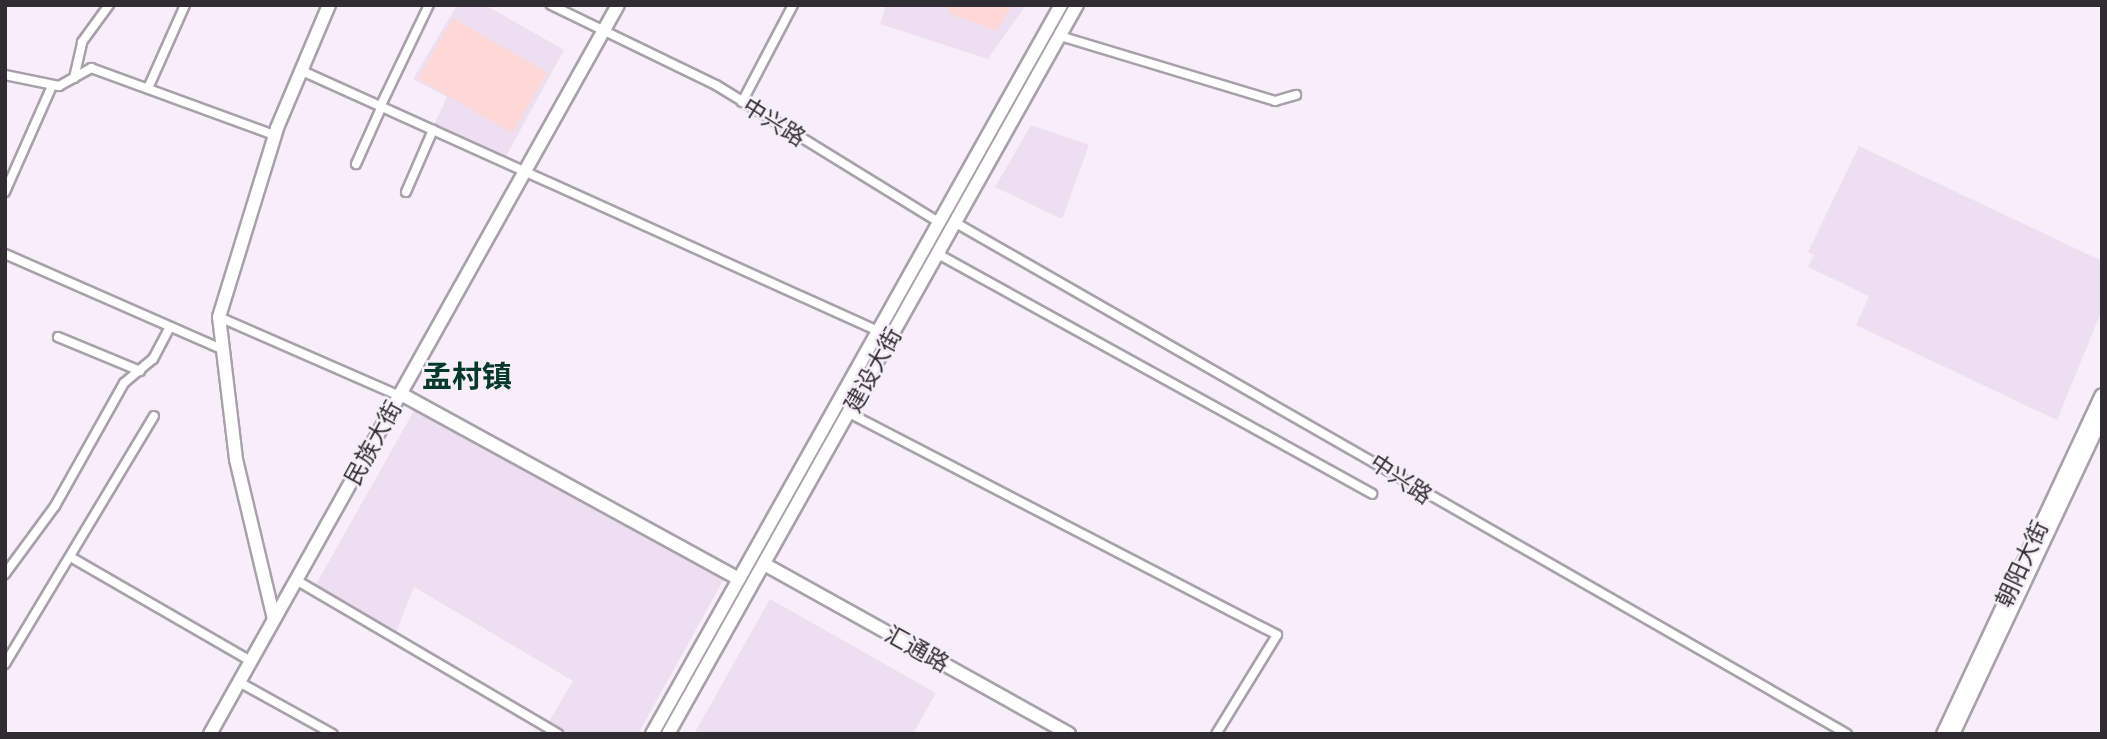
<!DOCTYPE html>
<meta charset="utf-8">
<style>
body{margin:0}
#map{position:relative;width:2107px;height:739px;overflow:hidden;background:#f7eefa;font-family:Cabin,"Noto Sans SC",sans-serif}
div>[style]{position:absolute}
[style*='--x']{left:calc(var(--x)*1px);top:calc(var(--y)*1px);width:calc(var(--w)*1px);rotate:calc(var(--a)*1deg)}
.built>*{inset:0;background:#eddff1}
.green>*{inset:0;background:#fed7d7;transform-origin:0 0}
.roads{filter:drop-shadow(2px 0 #a9a0ac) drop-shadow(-2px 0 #a9a0ac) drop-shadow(0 2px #a9a0ac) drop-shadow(0 -2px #a9a0ac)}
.street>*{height:8px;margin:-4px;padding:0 4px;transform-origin:4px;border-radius:4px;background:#fff}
.secondary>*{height:12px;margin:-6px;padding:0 6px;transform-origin:6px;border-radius:6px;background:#fff}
.primary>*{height:12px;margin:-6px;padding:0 6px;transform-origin:6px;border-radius:6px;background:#fff}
span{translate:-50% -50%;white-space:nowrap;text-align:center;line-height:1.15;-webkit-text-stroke:5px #f7eefa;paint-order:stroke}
.street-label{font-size:23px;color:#302d32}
.district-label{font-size:30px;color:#053929;font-weight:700}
.frame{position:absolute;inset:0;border:7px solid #302d32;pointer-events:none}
</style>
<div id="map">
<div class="built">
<div style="clip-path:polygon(457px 5px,485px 5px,564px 50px,504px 160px,434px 125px,447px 97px,413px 79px)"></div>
<div style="clip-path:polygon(886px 5px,1026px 5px,988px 59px,880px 24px)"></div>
<div style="clip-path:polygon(1031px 125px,1089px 145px,1062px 219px,995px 187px)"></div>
<div style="clip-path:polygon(1859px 146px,2102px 261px,2102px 310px,2057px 420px,1856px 325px,1869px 296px,1808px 267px,1814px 255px,1808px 252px)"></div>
<div style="clip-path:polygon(415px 409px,725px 577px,638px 734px,564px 734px,547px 725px,573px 681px,414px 587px,396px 632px,315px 586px)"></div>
<div style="clip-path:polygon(770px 599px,936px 693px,913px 734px,694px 734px)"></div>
</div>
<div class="green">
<div style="clip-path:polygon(952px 5px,1012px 5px,997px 31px,948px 13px)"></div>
<div style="left:453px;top:18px;width:109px;height:70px;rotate:30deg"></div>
</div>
<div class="roads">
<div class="street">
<div style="--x:551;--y:5;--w:183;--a:25.9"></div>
<div style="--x:716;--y:85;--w:262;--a:31.6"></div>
<div style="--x:1060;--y:36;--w:225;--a:16.8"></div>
<div style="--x:1275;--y:101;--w:22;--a:-16"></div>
<div style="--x:300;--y:70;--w:634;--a:24.3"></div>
<div style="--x:5;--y:75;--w:55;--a:11.5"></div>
<div style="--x:59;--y:86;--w:37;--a:-29"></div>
<div style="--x:91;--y:68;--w:195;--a:20.1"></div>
<div style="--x:74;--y:78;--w:37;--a:-77"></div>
<div style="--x:82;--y:42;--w:46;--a:-53.9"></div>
<div style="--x:149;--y:86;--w:89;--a:-66"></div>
<div style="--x:742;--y:102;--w:110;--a:-62.3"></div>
<div style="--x:381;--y:105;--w:111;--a:-64.4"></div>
<div style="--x:356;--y:164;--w:64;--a:-65.9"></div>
<div style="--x:5;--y:192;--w:116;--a:-66.1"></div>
<div style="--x:406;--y:192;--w:68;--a:-66.5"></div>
<div style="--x:956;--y:223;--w:1027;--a:29.83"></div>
<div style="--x:5;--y:254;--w:236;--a:23.7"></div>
<div style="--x:938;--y:254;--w:496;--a:28.9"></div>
<div style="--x:219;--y:317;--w:197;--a:23.6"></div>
<div style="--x:58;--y:337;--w:89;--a:22.5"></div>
<div style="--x:849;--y:413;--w:482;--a:27.4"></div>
<div style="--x:1277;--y:635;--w:116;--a:121.6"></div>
<div style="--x:74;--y:559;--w:204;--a:30"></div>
<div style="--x:5;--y:574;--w:84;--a:-53.7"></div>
<div style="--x:55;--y:506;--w:141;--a:-60.7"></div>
<div style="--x:124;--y:383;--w:38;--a:-40"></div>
<div style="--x:153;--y:359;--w:36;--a:-62"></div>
<div style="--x:296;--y:580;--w:304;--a:30.4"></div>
<div style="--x:5;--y:664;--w:289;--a:-59"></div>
<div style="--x:239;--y:682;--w:107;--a:29"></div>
</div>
<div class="secondary">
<div style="--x:401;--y:394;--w:385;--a:28.7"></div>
<div style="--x:764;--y:564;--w:349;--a:29.1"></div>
<div style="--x:274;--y:619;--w:164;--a:-103.4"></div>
<div style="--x:236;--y:459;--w:143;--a:-96.8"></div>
<div style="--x:219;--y:317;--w:198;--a:-72.9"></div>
<div style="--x:277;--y:128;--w:134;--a:-67.1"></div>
<div style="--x:210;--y:734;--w:835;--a:-60.77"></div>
<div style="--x:1943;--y:734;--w:374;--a:-64.9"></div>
<div style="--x:1953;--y:734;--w:349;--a:-64.8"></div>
</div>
<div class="primary">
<div style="--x:652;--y:734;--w:836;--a:-60.71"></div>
<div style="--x:668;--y:734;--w:836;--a:-60.71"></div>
</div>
</div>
<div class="street-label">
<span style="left:774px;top:122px;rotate:32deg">中兴路</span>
<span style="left:873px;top:370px;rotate:-61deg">建设大街</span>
<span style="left:373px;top:443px;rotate:-61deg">民族大街</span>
<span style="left:1401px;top:479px;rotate:34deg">中兴路</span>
<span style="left:2022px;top:564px;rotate:-65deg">朝阳大街</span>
<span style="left:917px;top:649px;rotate:29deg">汇通路</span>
</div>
<div class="district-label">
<span style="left:467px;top:377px">孟村镇</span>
</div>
<div class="frame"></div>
</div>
